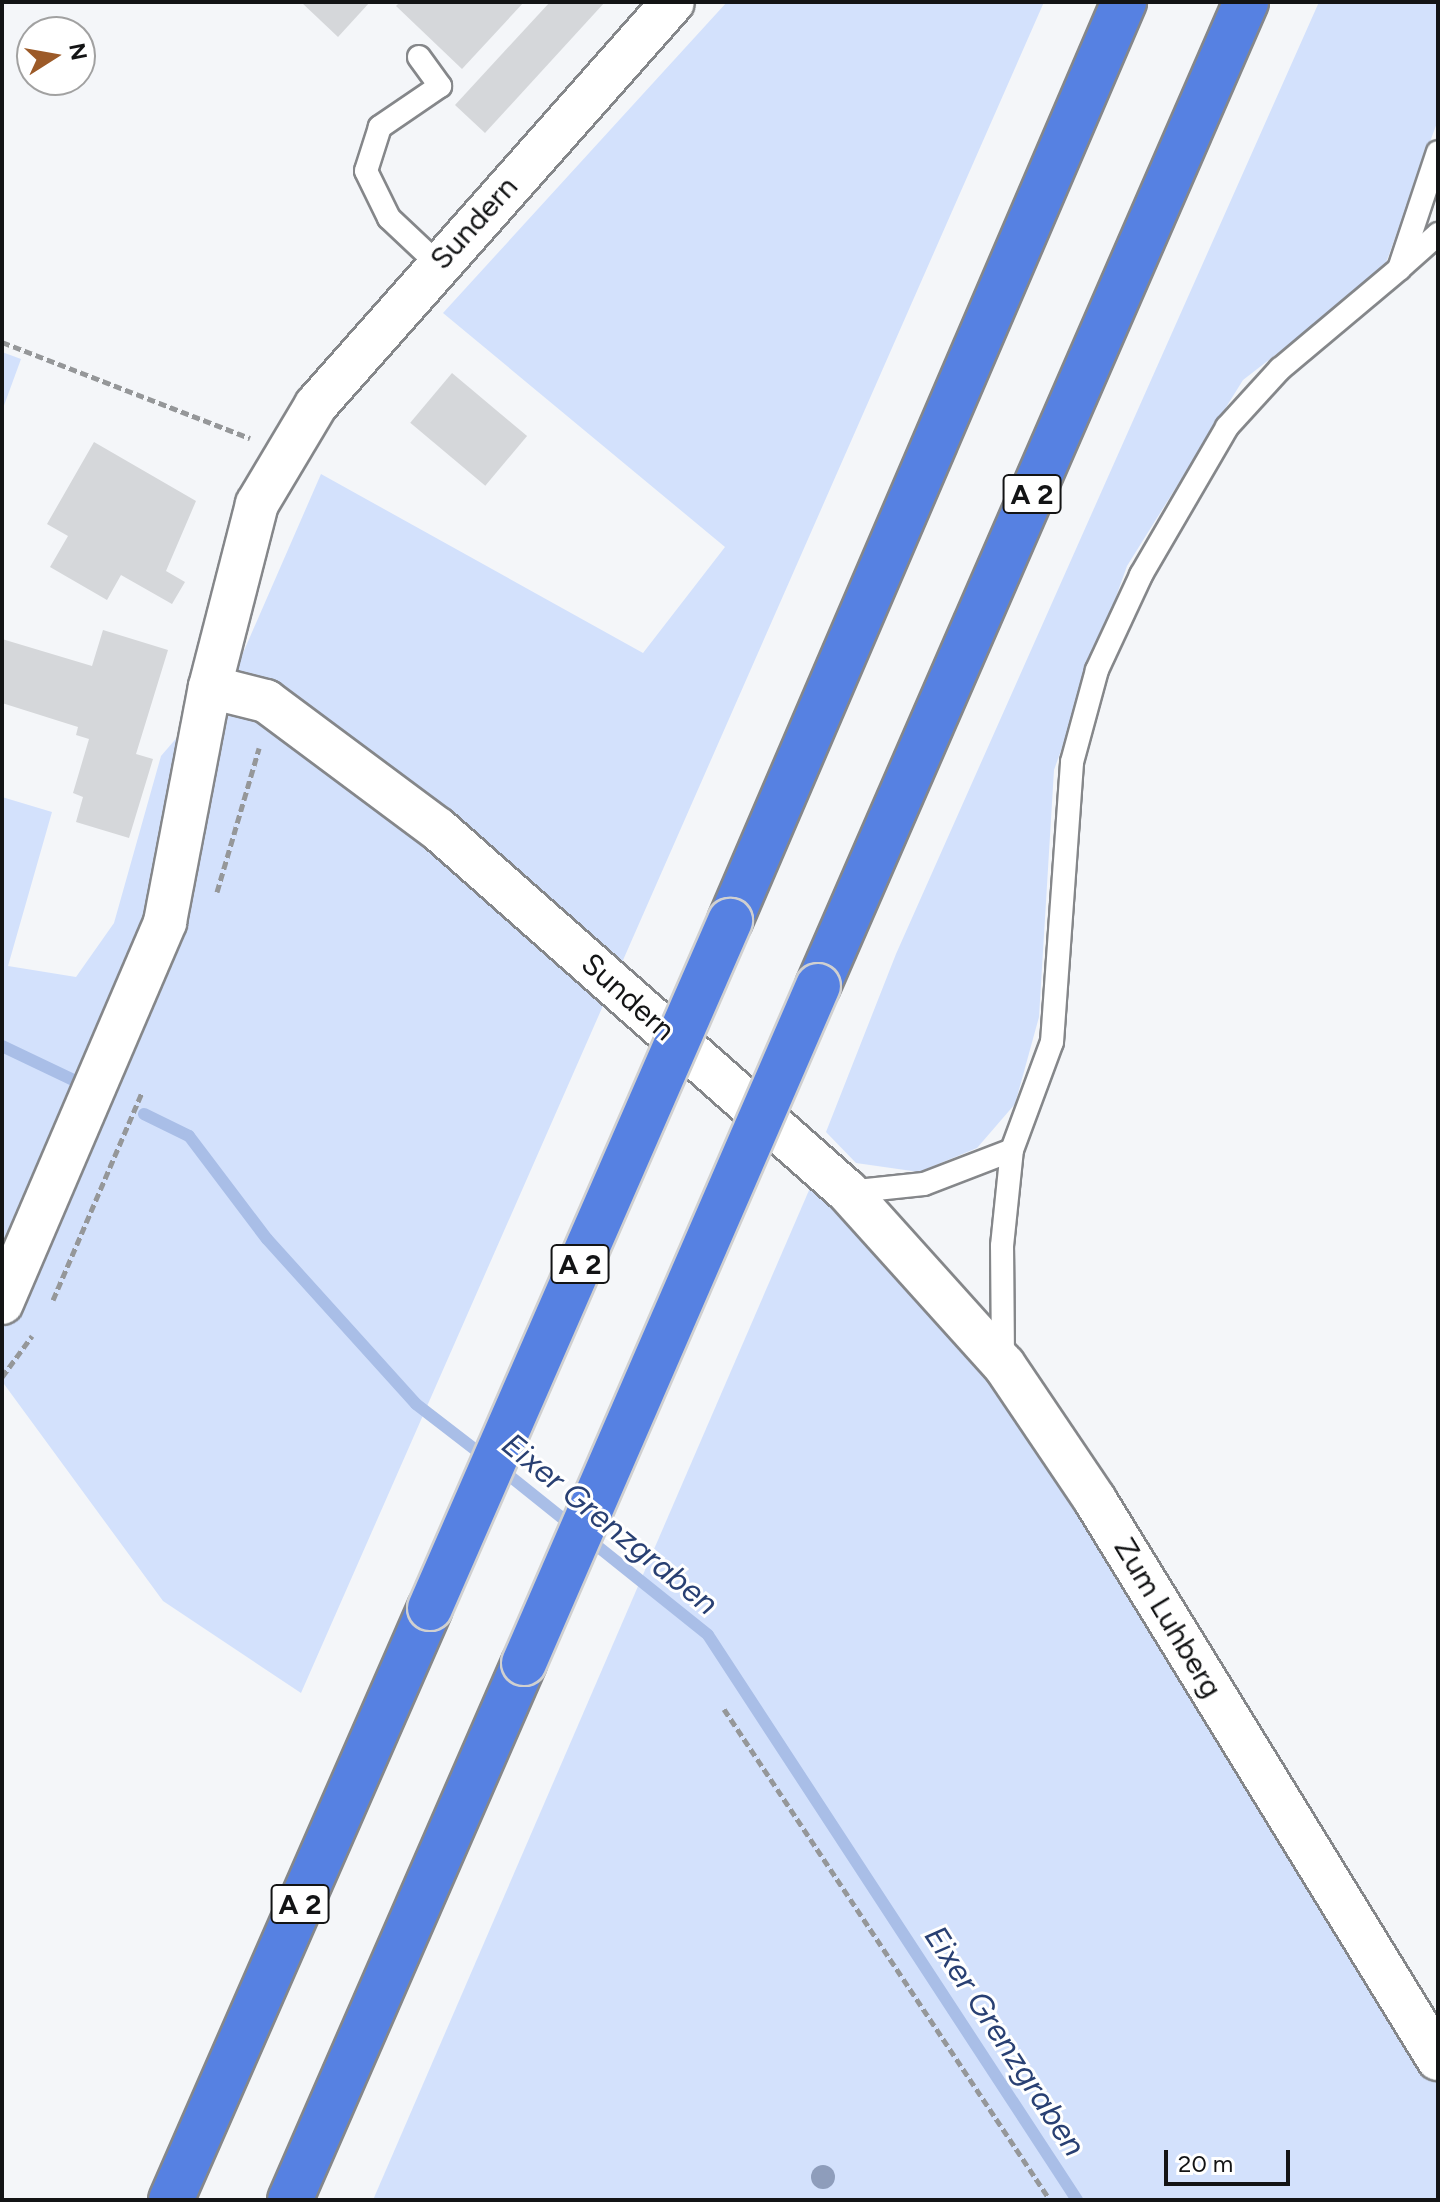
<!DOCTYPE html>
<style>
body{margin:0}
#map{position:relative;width:1440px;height:2202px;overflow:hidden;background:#f4f6f9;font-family:Figtree,sans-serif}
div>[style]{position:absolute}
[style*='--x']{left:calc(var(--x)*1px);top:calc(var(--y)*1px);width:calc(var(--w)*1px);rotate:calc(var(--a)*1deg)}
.green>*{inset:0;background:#d3e1fc}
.stream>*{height:12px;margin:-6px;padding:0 6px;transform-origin:6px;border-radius:6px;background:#a9bee7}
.building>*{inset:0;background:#d5d7da;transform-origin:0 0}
.path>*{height:5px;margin-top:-2.5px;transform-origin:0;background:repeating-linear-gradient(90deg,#959799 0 8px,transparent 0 12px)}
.roads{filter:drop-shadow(2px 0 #85878a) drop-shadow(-2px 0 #85878a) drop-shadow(0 2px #85878a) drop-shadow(0 -2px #85878a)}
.service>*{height:22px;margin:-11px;padding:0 11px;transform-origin:11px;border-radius:11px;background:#fff}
.minor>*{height:42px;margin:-21px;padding:0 21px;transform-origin:21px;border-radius:21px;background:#fff}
.motorway>*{height:44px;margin:-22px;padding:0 22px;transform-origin:22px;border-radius:22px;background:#5681e2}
.bridges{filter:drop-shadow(2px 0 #d0d0d0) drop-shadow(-2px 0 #d0d0d0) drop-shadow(0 2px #d0d0d0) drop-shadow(0 -2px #d0d0d0)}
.motorway-bridge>*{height:44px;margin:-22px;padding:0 22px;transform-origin:22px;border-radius:22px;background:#5681e2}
.trees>*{width:24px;height:24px;margin:-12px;border-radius:50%;background:#8e9dbb}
span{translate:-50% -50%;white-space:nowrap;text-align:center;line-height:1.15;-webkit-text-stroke:6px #fff;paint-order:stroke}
.shield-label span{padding:2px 6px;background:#fff;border:2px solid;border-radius:6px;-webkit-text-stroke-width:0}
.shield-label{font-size:28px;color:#131415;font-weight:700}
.street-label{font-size:30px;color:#131415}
.water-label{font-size:32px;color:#294073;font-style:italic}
.frame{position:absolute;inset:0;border:4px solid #131415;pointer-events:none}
.north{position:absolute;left:16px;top:16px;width:80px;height:80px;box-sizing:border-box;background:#fff;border:2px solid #a1a1a1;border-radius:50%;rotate:79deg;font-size:22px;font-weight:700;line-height:32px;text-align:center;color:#131415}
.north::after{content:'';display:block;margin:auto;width:28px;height:36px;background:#9c5a28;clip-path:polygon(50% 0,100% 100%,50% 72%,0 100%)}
.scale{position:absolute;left:1164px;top:2150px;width:126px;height:36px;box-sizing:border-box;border:4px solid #131415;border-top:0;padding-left:10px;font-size:24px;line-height:28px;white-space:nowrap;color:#131415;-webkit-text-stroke:6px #fff;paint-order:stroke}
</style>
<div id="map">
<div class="green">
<div style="clip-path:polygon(727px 2px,1044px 2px,301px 1693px,163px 1601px,4px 1384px,2px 797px,52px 812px,8px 966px,76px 977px,114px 923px,161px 756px,236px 669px,321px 474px,643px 653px,725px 547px,443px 313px)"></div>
<div style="clip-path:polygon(1319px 2px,1438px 2px,1438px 120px,1383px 271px,1243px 380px,1127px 566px,1054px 770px,1039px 1017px,1015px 1104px,977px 1148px,919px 1172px,856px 1163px,826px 1132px,896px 954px)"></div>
<div style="clip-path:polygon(2px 352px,21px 359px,2px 411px)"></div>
<div style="clip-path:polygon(813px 1181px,1020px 1408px,1438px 2085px,1438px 2200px,373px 2200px)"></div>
</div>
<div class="stream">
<div style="--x:2;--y:1046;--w:93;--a:25.5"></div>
<div style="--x:144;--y:1114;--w:50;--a:26.1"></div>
<div style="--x:189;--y:1136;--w:129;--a:52.9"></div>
<div style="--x:267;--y:1239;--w:222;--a:47.9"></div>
<div style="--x:416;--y:1404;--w:88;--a:37.6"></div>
<div style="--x:501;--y:1469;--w:265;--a:38.7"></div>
<div style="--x:708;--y:1635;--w:675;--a:56.85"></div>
</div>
<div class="building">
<div style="clip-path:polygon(301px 2px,370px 2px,338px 37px)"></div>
<div style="clip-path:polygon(400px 2px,524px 2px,462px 69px,396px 6px)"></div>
<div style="clip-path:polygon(550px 2px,605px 2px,485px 133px,455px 105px)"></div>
<div style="left:452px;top:373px;width:98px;height:65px;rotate:40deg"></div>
<div style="clip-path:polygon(94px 442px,196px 501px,166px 571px,185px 582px,172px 604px,121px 575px,107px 600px,50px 567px,68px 536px,47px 524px)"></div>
<div style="clip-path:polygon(103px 630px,168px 650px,136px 754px,153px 759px,129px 838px,76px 822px,83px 797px,73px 793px,89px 739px,76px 735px,78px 727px,2px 703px,2px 639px,92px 666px)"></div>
</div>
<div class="path">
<div style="--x:2;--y:342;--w:266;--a:21.2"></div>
<div style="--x:217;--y:892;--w:150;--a:-73.7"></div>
<div style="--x:53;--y:1300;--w:226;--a:-66.8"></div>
<div style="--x:2;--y:1377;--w:51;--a:-53.8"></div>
<div style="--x:724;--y:1709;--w:589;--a:56.42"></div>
</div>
<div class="roads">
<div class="service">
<div style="--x:419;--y:57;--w:36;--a:54"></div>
<div style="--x:440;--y:86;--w:73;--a:145.7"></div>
<div style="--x:380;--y:127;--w:46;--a:107.7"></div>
<div style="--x:366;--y:171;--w:52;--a:63.9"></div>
<div style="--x:389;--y:218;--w:66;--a:43.2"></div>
<div style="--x:1400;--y:268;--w:51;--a:-41.8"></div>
<div style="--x:848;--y:1192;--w:76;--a:-6"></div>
<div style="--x:924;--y:1184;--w:94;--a:-21.1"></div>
<div style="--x:1003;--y:1358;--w:112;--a:-90.5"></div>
<div style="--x:1002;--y:1246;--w:97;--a:-84.1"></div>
<div style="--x:1012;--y:1150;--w:115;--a:-69.7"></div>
<div style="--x:1052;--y:1042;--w:281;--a:-85.9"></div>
<div style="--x:1072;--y:762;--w:95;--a:-74.8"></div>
<div style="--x:1097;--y:670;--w:105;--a:-65.1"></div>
<div style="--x:1141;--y:575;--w:171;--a:-59.8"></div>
<div style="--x:1227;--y:427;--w:79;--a:-47.6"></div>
<div style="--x:1280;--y:369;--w:155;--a:-40"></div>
<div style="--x:1399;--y:269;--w:123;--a:-71.6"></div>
</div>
<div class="minor">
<div style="--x:210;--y:687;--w:58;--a:14"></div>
<div style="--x:266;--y:701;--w:214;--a:36.7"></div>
<div style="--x:438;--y:829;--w:548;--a:41.52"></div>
<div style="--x:848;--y:1192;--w:233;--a:48"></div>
<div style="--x:1004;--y:1365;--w:163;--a:56"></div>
<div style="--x:1095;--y:1500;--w:656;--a:58.47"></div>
<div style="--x:2;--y:1303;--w:414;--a:-66.8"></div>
<div style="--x:165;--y:922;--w:239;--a:-79.2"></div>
<div style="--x:210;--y:687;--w:189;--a:-75.6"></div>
<div style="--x:257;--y:504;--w:115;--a:-59.2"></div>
<div style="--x:316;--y:405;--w:538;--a:-48.46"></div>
</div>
<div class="motorway">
<div style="--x:730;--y:921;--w:1000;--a:-66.79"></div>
<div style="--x:818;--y:986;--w:1073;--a:-66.49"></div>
<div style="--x:171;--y:2200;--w:646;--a:-66.37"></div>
<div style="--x:290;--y:2200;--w:586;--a:-66.45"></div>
</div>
</div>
<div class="bridges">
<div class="motorway-bridge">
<div style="--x:430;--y:1608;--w:750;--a:-66.41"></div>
<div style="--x:524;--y:1663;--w:738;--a:-66.53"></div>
</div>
</div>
<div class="trees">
<div style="left:823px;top:2177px"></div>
</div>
<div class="shield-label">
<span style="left:1032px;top:494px">A 2</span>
<span style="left:580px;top:1264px">A 2</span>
<span style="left:300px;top:1904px">A 2</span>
</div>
<div class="street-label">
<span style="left:474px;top:223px;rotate:-48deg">Sundern</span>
<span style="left:628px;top:997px;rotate:42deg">Sundern</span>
<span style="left:1168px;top:1618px;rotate:59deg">Zum Luhberg</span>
</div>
<div class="water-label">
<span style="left:610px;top:1524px;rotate:39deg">Eixer Grenzgraben</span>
<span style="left:1005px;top:2041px;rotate:57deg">Eixer Grenzgraben</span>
</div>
<div class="frame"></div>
<div class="north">N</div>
<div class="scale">20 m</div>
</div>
